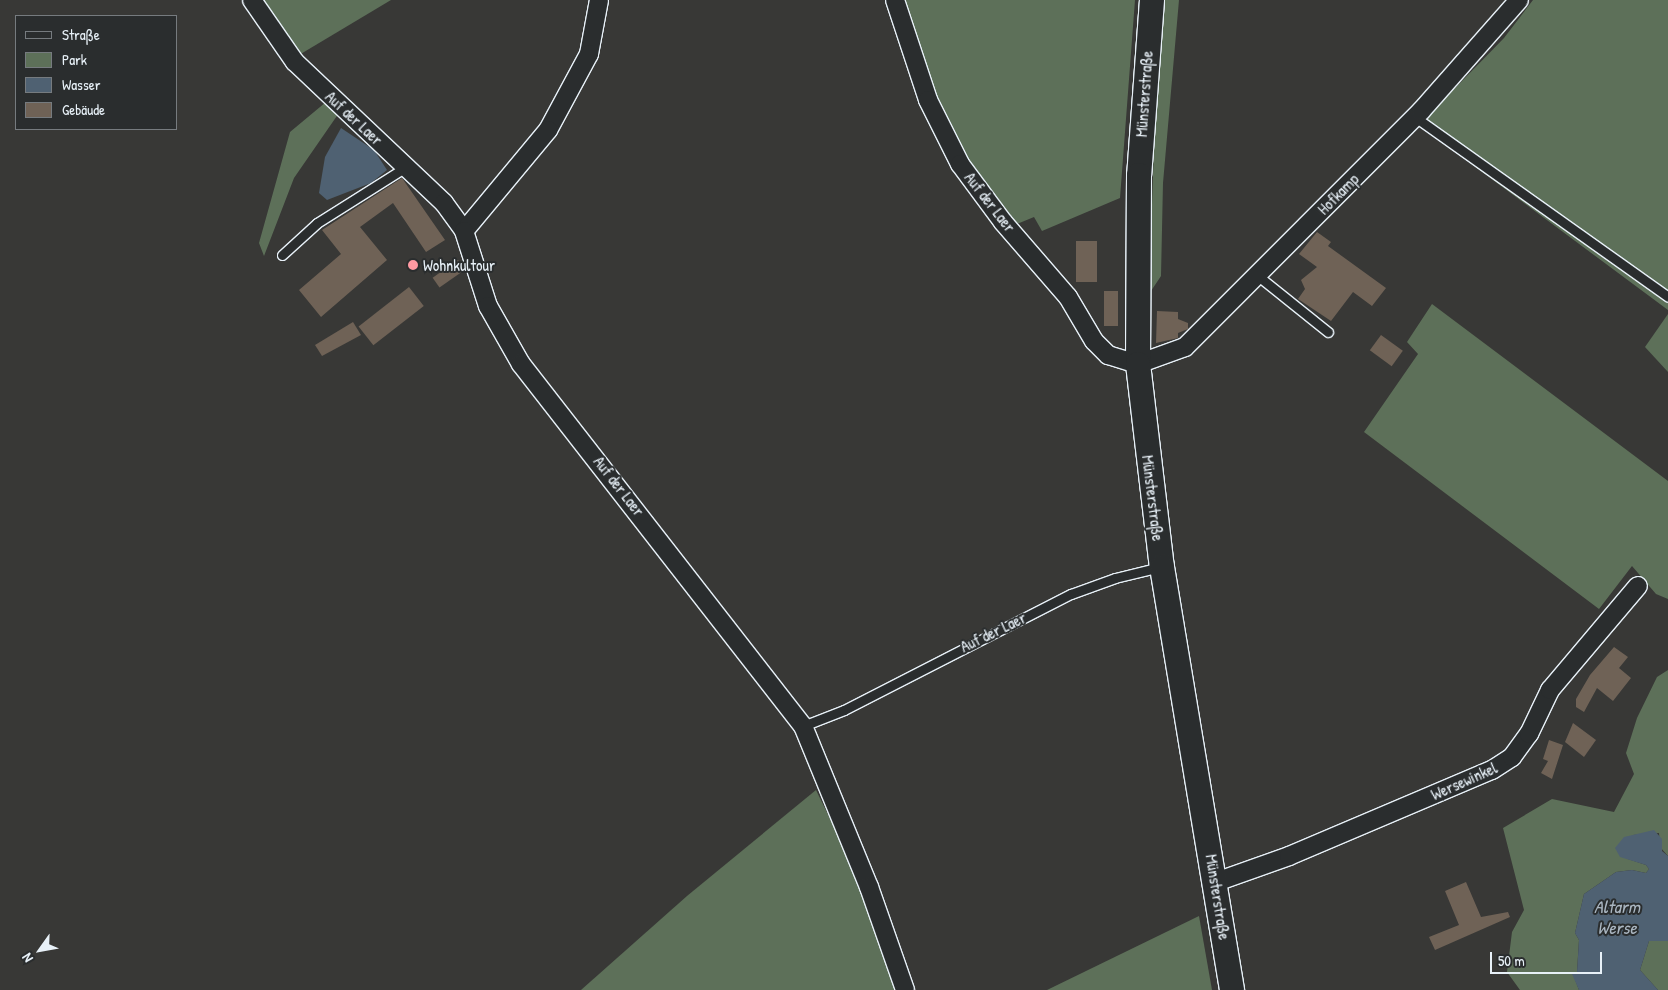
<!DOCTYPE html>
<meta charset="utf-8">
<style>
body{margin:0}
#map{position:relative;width:1668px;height:990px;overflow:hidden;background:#383836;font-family:"Patrick Hand",sans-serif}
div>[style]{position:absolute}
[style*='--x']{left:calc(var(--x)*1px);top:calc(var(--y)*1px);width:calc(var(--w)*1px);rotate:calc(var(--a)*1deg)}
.green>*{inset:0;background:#5d7059}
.water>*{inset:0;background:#4f6172}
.building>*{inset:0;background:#6f6256;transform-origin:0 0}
.roads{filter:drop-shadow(1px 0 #e8f1f8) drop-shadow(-1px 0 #e8f1f8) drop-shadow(0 1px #e8f1f8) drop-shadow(0 -1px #e8f1f8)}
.lane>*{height:9px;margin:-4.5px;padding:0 4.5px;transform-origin:4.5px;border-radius:4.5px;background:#2a2d2e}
.street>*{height:18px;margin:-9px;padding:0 9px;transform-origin:9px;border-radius:9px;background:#2a2d2e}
.secondary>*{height:24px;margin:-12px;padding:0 12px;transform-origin:12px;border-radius:12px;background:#2a2d2e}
.dots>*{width:14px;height:14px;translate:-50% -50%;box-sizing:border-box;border:2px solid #2a2d2e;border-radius:50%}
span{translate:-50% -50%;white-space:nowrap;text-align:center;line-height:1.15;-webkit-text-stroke:4px #2a2d2e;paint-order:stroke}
.street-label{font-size:16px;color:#e8f1f8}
.poi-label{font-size:16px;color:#e8f1f8}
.left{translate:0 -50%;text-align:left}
.water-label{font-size:18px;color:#abb7c2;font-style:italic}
.legend{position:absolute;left:15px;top:15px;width:162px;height:115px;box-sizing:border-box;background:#2a2d2e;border:1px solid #767b7f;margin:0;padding:6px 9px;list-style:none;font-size:15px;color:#e8f1f8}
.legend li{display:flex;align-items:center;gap:10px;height:25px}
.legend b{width:25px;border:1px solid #767b7f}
.north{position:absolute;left:15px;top:925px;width:50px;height:50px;-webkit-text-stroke:4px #2a2d2e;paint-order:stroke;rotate:238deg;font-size:14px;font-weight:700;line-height:20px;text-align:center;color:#e8f1f8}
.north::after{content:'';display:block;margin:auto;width:18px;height:22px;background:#e8f1f8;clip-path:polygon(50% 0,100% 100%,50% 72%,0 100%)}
.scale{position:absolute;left:1490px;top:952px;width:112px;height:22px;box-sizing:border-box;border:2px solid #e8f1f8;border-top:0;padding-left:6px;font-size:15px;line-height:18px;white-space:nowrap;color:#e8f1f8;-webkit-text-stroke:4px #2a2d2e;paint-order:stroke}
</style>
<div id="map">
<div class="green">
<div style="clip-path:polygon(261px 0,391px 0,299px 55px)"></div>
<div style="clip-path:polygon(901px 0,1135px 0,1120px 198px,1042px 231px,1034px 217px,1017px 224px,955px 143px)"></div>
<div style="clip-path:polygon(1164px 0,1179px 0,1163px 183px,1161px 276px,1149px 294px,1156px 85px)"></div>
<div style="clip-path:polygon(1533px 0,1668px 0,1668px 310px,1419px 125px,1504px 38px)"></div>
<div style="clip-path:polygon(326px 102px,341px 110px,294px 178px,264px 256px,259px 243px,290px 132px)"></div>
<div style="clip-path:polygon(1432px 304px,1668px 481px,1668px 599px,1656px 594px,1632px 566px,1599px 609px,1364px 432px,1418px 354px,1407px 342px)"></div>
<div style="clip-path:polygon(1668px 314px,1668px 372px,1645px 347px)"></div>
<div style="clip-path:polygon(1668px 670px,1668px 856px,1660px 847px,1659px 833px,1633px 835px,1628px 859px,1646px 865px,1649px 869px,1646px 873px,1632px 870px,1616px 872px,1584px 894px,1575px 933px,1579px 940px,1577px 972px,1573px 974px,1579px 990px,1520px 990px,1507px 972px,1512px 932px,1524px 910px,1503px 828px,1552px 799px,1614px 812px,1634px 774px,1626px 753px,1637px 718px,1657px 677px)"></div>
<div style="clip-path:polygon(816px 790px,861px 882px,898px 990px,581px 990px,687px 896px)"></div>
<div style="clip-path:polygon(1199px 916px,1212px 990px,1047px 990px)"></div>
<div style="clip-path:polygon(1649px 941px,1668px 941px,1668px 990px,1658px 990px,1640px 970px)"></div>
</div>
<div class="water">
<div style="clip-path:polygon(341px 128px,374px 150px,387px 170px,371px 183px,327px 200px,319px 193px,325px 157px)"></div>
<div style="clip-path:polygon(1654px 830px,1662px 839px,1662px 851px,1668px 856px,1668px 941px,1649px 941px,1640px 970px,1658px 990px,1579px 990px,1572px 974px,1577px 972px,1579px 940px,1575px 933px,1584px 894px,1616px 872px,1632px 870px,1646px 873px,1649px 869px,1646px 865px,1620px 857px,1615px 848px,1624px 837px)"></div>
</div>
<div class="building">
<div style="clip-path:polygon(402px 178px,445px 240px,426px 252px,393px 203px,360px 227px,387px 260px,321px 317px,299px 290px,341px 254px,322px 230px)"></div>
<div style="clip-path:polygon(1317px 232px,1331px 242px,1328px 246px,1386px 288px,1372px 306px,1353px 292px,1331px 321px,1298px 299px,1305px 289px,1301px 280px,1317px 267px,1299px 254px)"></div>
<div style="left:1076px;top:241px;width:21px;height:41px"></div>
<div style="left:458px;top:260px;width:12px;height:31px;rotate:55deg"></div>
<div style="left:409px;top:287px;width:24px;height:64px;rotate:52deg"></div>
<div style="left:1104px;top:291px;width:14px;height:35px"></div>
<div style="clip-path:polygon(1157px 311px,1178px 312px,1178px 319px,1188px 323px,1188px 329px,1178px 333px,1178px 338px,1156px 343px)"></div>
<div style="clip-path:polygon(353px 322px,361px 335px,322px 356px,315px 345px)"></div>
<div style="left:1381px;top:335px;width:27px;height:19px;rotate:36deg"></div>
<div style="clip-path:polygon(1614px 647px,1628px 657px,1619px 668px,1631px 678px,1613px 701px,1597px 688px,1584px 712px,1576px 707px,1576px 699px,1590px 675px)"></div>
<div style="clip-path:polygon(1573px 723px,1596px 740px,1584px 757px,1565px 742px)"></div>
<div style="clip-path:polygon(1549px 740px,1563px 745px,1552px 779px,1541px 773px,1548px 761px,1543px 759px)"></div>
<div style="clip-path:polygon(1466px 882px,1481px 917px,1508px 912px,1510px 917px,1435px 950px,1429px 937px,1459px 925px,1445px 891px)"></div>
</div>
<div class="roads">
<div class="lane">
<div style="--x:1415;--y:117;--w:310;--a:35.4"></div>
<div style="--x:282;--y:255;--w:47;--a:-42.4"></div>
<div style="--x:317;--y:223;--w:105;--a:-32.2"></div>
<div style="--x:1257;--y:275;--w:91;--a:38.8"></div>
<div style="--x:803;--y:726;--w:44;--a:-21.3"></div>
<div style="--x:844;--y:710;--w:255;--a:-27.1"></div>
<div style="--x:1071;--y:594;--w:47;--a:-20"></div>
<div style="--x:1115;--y:578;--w:46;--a:-13.7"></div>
</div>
<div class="street">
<div style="--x:252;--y:0;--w:75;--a:55.3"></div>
<div style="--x:295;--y:62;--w:205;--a:43.4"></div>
<div style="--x:444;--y:203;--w:34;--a:54"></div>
<div style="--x:599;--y:0;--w:55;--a:100.5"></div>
<div style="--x:589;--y:54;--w:86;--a:118.3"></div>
<div style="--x:548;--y:130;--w:131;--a:129.7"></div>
<div style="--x:464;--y:231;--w:79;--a:72.3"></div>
<div style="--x:488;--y:306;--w:67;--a:60.4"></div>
<div style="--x:521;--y:364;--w:459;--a:52.1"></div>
<div style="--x:803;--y:726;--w:174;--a:67.7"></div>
<div style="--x:869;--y:887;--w:109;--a:70.7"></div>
<div style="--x:895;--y:0;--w:105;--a:71.7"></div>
<div style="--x:928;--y:100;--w:72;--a:63.4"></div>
<div style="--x:960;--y:164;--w:72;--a:53.4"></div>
<div style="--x:1003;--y:222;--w:99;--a:49.1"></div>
<div style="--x:1068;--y:297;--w:51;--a:59.4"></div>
<div style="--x:1094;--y:341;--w:20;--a:45"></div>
<div style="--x:1108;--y:355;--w:31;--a:17"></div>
<div style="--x:1138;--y:364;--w:50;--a:-19.9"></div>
<div style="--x:1185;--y:347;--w:334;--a:-45"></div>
<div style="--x:1421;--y:111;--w:148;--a:-48.6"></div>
<div style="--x:1216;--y:882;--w:77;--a:-19.6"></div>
<div style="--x:1289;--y:856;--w:220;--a:-23"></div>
<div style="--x:1492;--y:770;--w:24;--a:-33"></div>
<div style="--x:1512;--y:757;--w:29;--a:-54"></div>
<div style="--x:1529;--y:734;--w:49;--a:-64.5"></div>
<div style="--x:1550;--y:690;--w:136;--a:-49.8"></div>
</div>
<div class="secondary">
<div style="--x:1152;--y:0;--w:175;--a:94.2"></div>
<div style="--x:1139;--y:175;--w:189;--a:90.3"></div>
<div style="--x:1138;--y:364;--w:204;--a:83.3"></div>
<div style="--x:1162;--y:567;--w:429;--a:80.6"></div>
</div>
</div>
<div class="dots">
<div style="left:413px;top:265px;background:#ff9aa2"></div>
</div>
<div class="street-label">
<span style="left:1144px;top:94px;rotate:-86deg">Münsterstraße</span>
<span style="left:354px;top:118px;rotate:43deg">Auf der Laer</span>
<span style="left:1338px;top:194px;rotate:-45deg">Hofkamp</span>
<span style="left:990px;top:202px;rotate:52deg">Auf der Laer</span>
<span style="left:619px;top:486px;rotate:52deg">Auf der Laer</span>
<span style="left:1153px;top:498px;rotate:83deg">Münsterstraße</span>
<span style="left:993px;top:632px;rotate:-26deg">Auf der Laer</span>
<span style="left:1464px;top:781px;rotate:-24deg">Wersewinkel</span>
<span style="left:1218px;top:897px;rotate:81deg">Münsterstraße</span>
</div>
<div class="poi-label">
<span class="left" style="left:423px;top:265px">Wohnkultour</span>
</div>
<div class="water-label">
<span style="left:1617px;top:918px">Altarm<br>Werse</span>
</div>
<ul class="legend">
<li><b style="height:6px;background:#2a2d2e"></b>Straße</li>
<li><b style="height:14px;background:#5d7059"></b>Park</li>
<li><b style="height:14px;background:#4f6172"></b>Wasser</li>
<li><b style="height:14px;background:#6f6256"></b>Gebäude</li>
</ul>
<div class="north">N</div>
<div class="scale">50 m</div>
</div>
